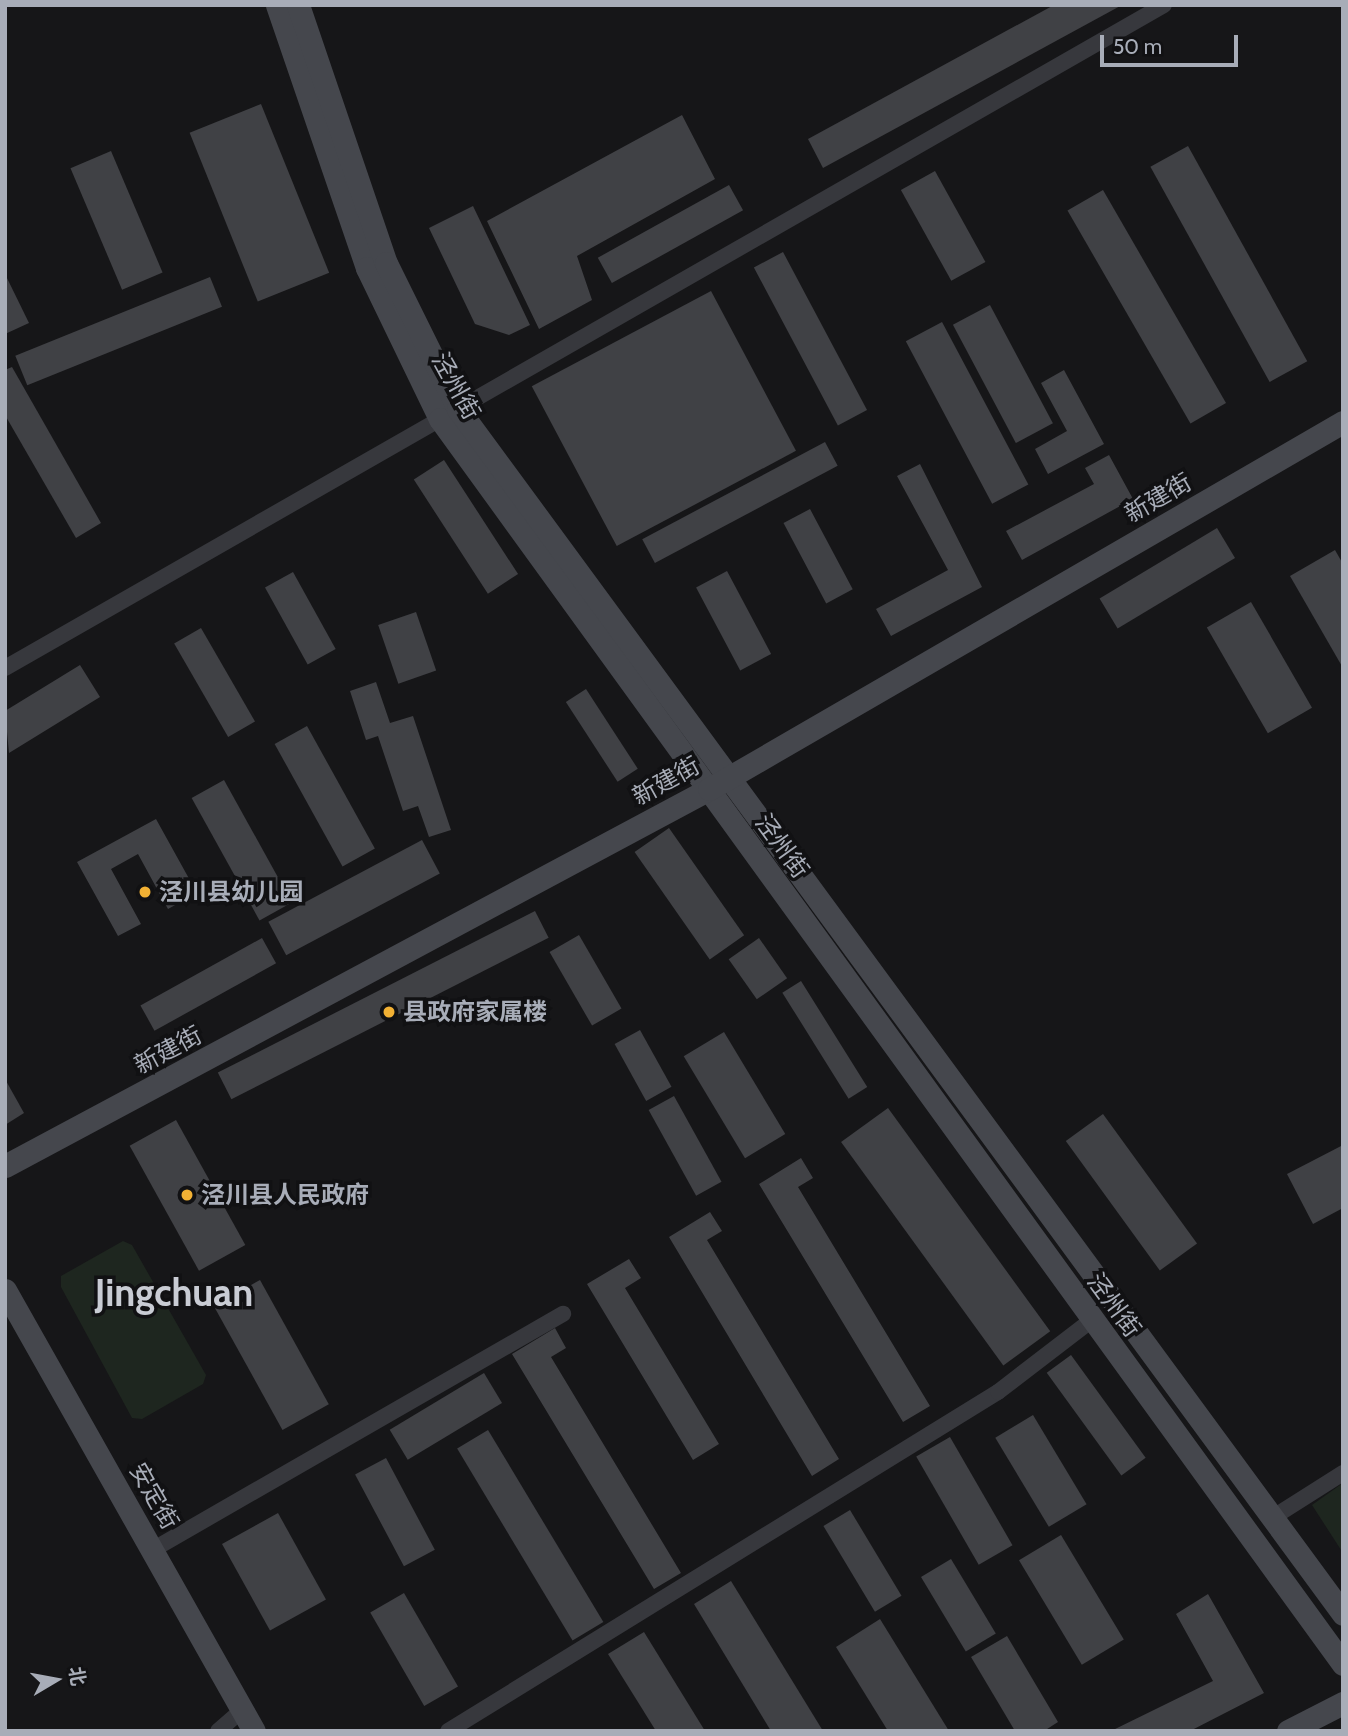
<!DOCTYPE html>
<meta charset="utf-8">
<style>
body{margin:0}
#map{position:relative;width:1348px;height:1736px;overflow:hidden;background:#161618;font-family:Cabin,"Noto Sans SC",sans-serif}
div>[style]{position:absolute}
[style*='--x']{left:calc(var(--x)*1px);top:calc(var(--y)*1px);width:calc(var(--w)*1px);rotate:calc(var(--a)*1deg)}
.green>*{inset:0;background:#1e261f}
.building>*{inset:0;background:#404145;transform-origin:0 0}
.street>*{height:16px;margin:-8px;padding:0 8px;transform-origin:8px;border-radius:8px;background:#37383d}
.secondary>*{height:23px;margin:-11.5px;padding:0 11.5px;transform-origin:11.5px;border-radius:11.5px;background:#45474d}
.dots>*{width:19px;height:19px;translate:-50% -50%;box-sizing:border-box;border:4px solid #111113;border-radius:50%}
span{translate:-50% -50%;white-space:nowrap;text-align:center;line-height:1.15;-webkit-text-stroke:7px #111113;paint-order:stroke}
.street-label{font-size:24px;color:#a8adb8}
.poi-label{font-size:24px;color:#a8adb8;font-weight:700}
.left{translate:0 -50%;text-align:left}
.town-label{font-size:38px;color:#c9ccd4;font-weight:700}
.frame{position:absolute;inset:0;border:7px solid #a8adb8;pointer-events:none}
.north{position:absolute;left:21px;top:1645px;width:70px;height:70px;-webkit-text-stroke:5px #111113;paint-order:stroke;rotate:80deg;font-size:19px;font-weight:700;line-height:28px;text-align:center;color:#a8adb8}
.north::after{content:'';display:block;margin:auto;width:24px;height:32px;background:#a8adb8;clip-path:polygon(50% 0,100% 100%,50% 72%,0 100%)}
.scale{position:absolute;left:1100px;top:35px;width:138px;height:32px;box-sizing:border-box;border:4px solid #a8adb8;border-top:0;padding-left:9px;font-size:21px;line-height:24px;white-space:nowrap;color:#a8adb8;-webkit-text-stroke:5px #111113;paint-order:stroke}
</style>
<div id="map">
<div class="green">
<div style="clip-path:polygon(123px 1241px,132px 1245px,206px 1375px,203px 1384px,142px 1419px,132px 1418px,61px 1287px,61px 1276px)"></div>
<div style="clip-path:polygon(1343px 1483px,1343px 1553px,1312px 1505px)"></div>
</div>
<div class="building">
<div style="clip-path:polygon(1054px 5px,1122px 5px,823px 168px,808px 139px)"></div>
<div style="left:261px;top:104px;width:182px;height:77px;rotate:68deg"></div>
<div style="clip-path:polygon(682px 115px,715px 179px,577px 256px,592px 300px,539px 329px,487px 221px)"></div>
<div style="left:1188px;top:146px;width:246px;height:43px;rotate:61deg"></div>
<div style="left:111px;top:151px;width:132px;height:44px;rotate:67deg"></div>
<div style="left:935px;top:171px;width:104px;height:39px;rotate:61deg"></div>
<div style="left:729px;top:185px;width:29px;height:150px;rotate:61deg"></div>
<div style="left:1103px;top:190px;width:246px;height:41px;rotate:60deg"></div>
<div style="clip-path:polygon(473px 206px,530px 325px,509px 335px,475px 324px,429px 228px)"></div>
<div style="left:783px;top:252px;width:179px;height:33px;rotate:62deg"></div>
<div style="clip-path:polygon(5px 274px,29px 323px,5px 334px)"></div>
<div style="left:210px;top:277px;width:32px;height:210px;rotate:68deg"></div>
<div style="left:711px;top:291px;width:181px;height:203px;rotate:62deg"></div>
<div style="left:990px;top:305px;width:134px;height:42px;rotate:62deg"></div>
<div style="left:942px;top:322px;width:184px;height:41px;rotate:62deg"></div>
<div style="clip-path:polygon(12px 367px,101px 523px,76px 538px,5px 415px,5px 370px)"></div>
<div style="clip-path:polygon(1064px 370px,1104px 444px,1048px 474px,1035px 449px,1067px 431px,1041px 383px)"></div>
<div style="left:825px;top:442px;width:27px;height:207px;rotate:62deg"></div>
<div style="clip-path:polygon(1109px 455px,1133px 499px,1022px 560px,1006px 531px,1094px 484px,1085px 468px)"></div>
<div style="left:444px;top:460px;width:136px;height:36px;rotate:57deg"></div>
<div style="clip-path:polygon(920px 464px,982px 587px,891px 636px,876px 609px,948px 570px,897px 476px)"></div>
<div style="left:810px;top:509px;width:91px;height:30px;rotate:62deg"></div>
<div style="left:1217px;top:528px;width:35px;height:137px;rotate:59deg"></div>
<div style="clip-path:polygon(1335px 550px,1343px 564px,1343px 668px,1290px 576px)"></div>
<div style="left:727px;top:571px;width:94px;height:35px;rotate:62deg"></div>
<div style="left:293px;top:572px;width:88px;height:32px;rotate:61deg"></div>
<div style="left:1251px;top:602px;width:122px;height:51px;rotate:60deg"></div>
<div style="left:416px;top:612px;width:62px;height:40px;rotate:71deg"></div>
<div style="left:201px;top:628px;width:108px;height:31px;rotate:60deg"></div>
<div style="clip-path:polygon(80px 665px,100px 697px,9px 753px,5px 711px)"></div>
<div style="clip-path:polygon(376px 682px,390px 723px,413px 716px,451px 830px,429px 837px,418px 806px,403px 811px,378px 736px,366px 740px,350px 691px)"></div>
<div style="left:586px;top:689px;width:95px;height:24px;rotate:57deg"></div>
<div style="left:307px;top:726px;width:140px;height:37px;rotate:61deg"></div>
<div style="left:224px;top:780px;width:140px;height:37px;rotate:61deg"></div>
<div style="clip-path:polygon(156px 819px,197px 893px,168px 909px,138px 854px,111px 869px,141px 924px,118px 936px,77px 862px)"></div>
<div style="left:669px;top:828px;width:131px;height:42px;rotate:55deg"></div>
<div style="left:422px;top:840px;width:38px;height:174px;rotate:62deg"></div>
<div style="left:535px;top:911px;width:30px;height:356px;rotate:63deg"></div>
<div style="left:579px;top:935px;width:85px;height:34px;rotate:60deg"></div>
<div style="left:262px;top:938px;width:29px;height:139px;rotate:61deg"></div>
<div style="left:759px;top:938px;width:49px;height:37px;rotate:55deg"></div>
<div style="left:801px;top:981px;width:125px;height:22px;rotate:58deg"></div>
<div style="left:640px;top:1030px;width:65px;height:29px;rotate:61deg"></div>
<div style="left:724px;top:1032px;width:119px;height:47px;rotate:59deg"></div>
<div style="clip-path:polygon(5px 1079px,24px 1113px,5px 1125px)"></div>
<div style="left:674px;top:1096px;width:98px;height:29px;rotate:61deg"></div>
<div style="left:888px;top:1108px;width:276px;height:58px;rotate:54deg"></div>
<div style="left:1103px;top:1114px;width:160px;height:46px;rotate:54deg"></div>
<div style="left:176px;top:1120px;width:143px;height:53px;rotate:61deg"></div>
<div style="clip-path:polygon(1343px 1145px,1343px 1208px,1313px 1224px,1287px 1174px)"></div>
<div style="clip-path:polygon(801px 1158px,813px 1178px,798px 1187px,930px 1406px,903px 1422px,759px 1184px)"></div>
<div style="clip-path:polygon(710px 1212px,722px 1231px,707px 1240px,839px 1459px,812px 1476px,669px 1237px)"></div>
<div style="clip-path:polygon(629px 1259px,641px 1278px,625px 1288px,719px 1444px,693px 1460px,587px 1284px)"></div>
<div style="left:260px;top:1280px;width:142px;height:53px;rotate:61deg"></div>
<div style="clip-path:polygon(555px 1328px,566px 1348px,551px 1357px,681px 1573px,654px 1589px,512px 1354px)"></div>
<div style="left:1071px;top:1355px;width:127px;height:30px;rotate:54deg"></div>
<div style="left:484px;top:1373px;width:35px;height:110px;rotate:59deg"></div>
<div style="left:1033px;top:1415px;width:104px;height:44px;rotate:59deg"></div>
<div style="left:488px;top:1430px;width:224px;height:36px;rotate:59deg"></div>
<div style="left:950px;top:1437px;width:125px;height:39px;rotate:60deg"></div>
<div style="left:386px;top:1458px;width:104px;height:35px;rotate:62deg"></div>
<div style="left:850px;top:1510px;width:100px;height:31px;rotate:59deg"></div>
<div style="left:278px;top:1513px;width:99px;height:64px;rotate:61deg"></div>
<div style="left:1061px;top:1535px;width:122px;height:49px;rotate:59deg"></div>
<div style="left:951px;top:1559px;width:87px;height:35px;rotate:59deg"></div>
<div style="clip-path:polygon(731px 1581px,823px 1731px,771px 1731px,694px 1604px)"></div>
<div style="left:404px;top:1593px;width:108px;height:39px;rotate:60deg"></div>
<div style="clip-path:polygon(1208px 1594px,1264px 1693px,1190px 1731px,1111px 1731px,1213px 1681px,1176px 1614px)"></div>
<div style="clip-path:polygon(880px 1619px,949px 1731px,888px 1731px,836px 1647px)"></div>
<div style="clip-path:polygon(644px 1632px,705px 1731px,656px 1731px,608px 1654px)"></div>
<div style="clip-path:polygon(1007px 1636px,1058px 1722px,1044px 1731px,1015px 1731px,971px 1657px)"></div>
</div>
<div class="street">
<div style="--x:5;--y:668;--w:1335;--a:-29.77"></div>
<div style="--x:1272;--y:1518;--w:84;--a:-32.4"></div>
<div style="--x:154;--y:1549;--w:472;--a:-29.9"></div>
<div style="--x:218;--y:1731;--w:32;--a:-41"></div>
<div style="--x:448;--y:1731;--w:646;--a:-31.65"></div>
<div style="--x:998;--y:1392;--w:118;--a:-37.5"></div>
</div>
<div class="secondary">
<div style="--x:277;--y:5;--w:278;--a:71.1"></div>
<div style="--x:367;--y:268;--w:168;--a:64.2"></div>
<div style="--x:440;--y:419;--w:1538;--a:54.05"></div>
<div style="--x:298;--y:5;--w:273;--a:71.2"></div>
<div style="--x:386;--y:263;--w:163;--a:63.7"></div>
<div style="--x:458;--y:409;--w:1495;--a:53.7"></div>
<div style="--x:5;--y:1166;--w:799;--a:-28.17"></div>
<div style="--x:709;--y:789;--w:733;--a:-30.07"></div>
<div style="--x:5;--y:1290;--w:506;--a:60.55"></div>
<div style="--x:1288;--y:1731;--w:62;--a:-27"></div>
</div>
<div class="dots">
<div style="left:145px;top:892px;background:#f2b134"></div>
<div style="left:389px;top:1012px;background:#f2b134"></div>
<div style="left:187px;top:1195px;background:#f2b134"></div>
</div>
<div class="street-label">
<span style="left:456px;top:386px;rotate:61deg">泾州街</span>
<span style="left:1158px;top:498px;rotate:-30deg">新建街</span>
<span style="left:666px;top:781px;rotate:-29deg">新建街</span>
<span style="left:782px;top:846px;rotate:54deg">泾州街</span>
<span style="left:168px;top:1050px;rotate:-28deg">新建街</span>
<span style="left:1114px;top:1305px;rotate:54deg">泾州街</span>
<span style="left:154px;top:1496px;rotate:60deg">安定街</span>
</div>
<div class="poi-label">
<span class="left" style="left:159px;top:892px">泾川县幼儿园</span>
<span class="left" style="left:403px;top:1012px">县政府家属楼</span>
<span class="left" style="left:201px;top:1195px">泾川县人民政府</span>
</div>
<div class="town-label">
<span style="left:174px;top:1293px">Jingchuan</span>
</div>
<div class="frame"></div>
<div class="north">北</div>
<div class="scale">50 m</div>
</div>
